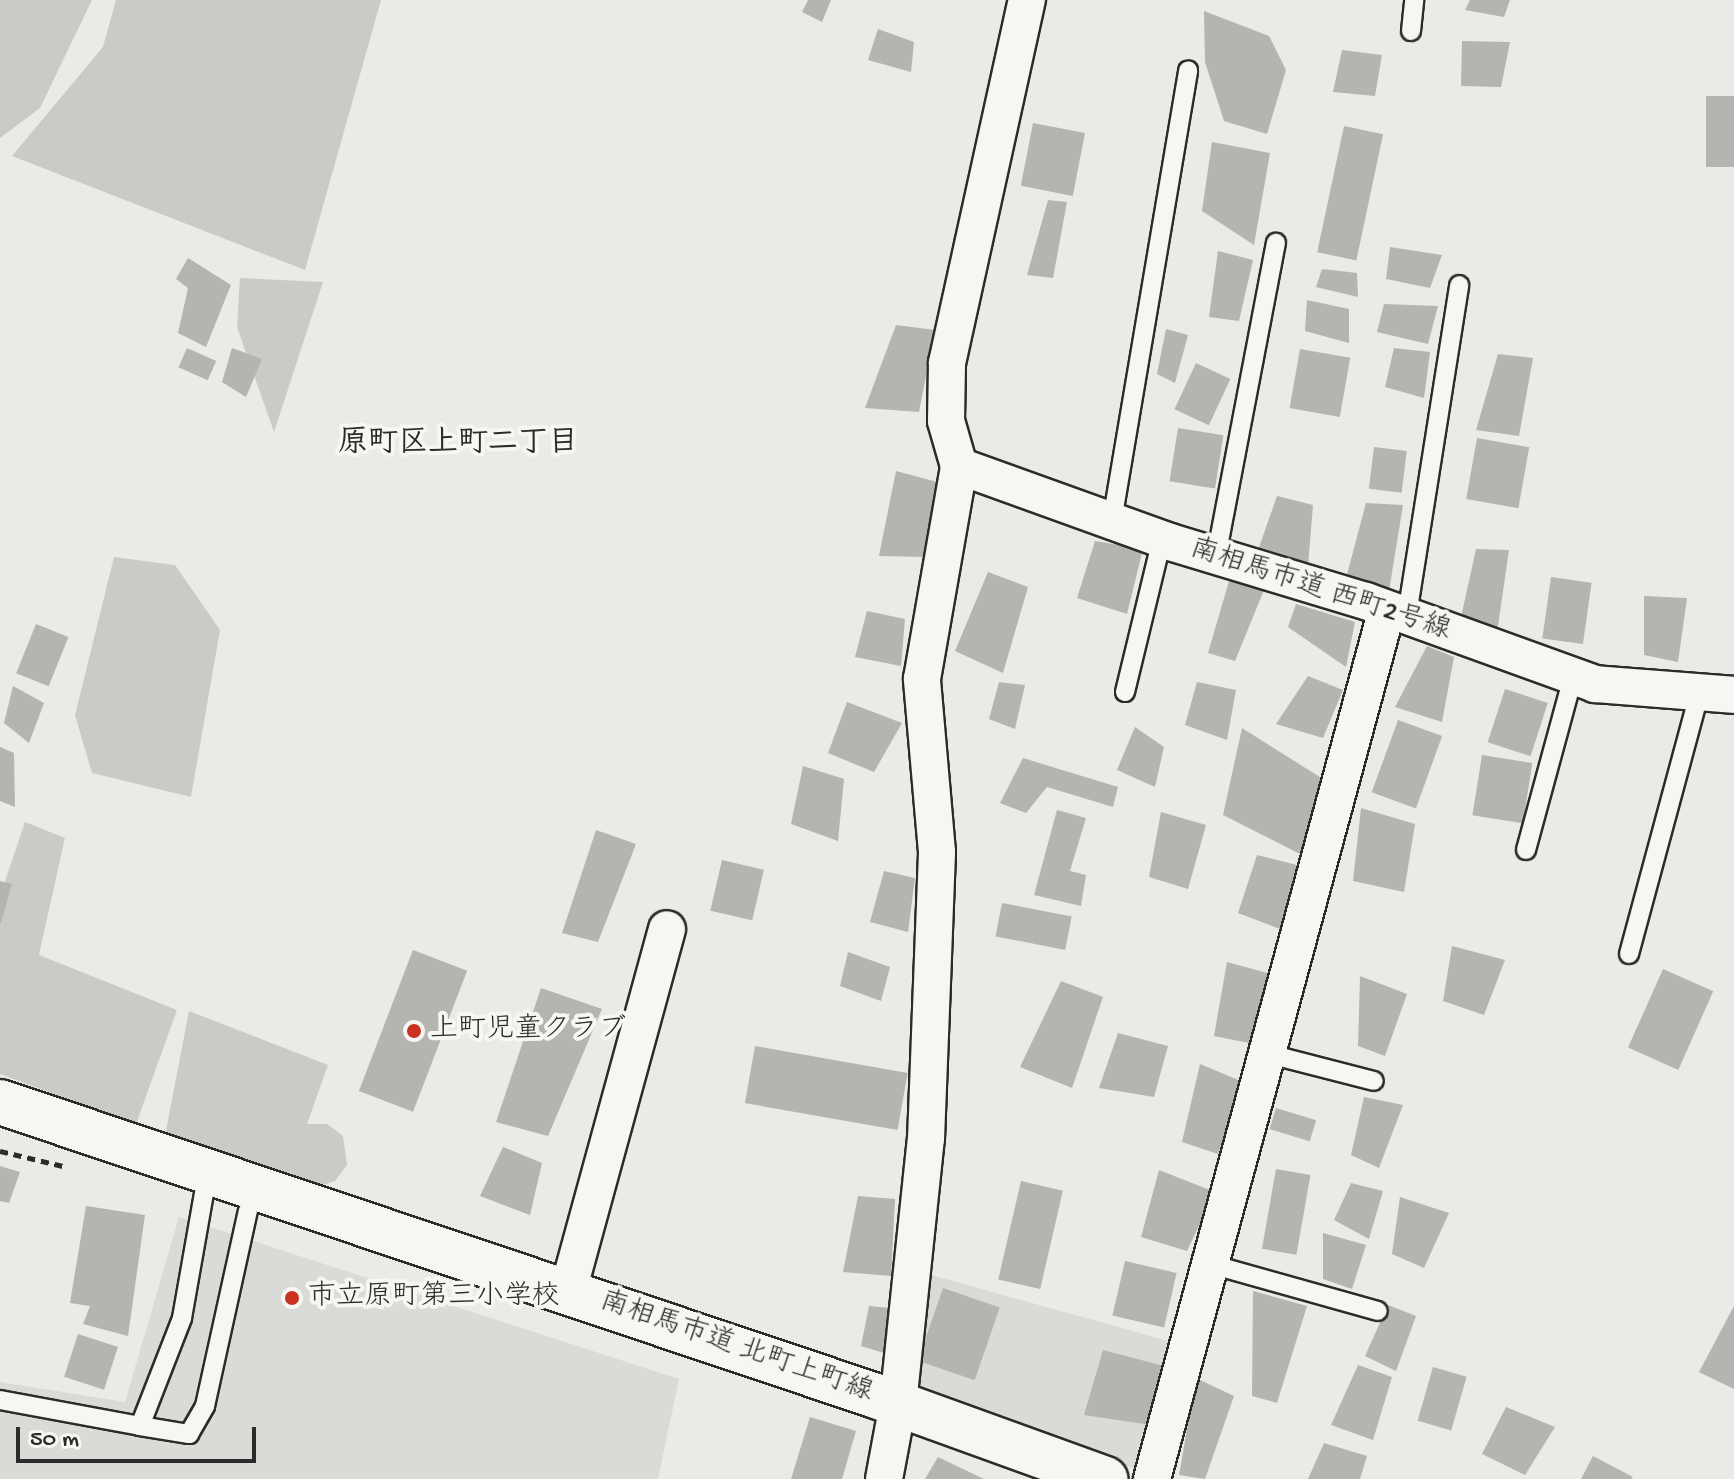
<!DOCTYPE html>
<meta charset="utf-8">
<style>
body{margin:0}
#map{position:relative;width:1734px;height:1479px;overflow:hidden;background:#eaeae6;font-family:"Gochi Hand","Klee One",sans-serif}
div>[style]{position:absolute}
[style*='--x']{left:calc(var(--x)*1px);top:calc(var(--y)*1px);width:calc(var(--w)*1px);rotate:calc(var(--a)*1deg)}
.built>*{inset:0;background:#dadad6}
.green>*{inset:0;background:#cacac7}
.building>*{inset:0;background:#b4b4b1;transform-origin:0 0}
.path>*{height:5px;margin-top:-2.5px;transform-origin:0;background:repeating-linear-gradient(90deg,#2b2b2b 0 8px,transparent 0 14px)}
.roads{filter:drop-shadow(2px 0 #2b2b2b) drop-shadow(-2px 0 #2b2b2b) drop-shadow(0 2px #2b2b2b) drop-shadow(0 -2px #2b2b2b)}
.lane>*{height:18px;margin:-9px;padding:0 9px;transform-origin:9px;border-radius:9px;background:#f6f6f2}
.street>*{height:36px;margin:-18px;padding:0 18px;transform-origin:18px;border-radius:18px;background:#f6f6f2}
.secondary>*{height:44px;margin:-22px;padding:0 22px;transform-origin:22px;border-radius:22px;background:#f6f6f2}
.dots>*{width:22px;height:22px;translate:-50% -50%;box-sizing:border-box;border:4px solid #f6f6f2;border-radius:50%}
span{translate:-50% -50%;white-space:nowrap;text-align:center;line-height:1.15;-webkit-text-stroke:8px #f6f6f2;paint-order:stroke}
.street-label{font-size:28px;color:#2b2b2b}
.poi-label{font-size:28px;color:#2b2b2b}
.left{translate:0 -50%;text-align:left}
.neighbourhood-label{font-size:30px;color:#2b2b2b;font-weight:700}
.scale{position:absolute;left:16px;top:1427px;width:240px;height:36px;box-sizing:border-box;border:4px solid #2b2b2b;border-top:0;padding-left:10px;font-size:24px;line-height:28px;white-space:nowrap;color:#2b2b2b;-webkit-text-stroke:6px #f6f6f2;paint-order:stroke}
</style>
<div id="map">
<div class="built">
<div style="clip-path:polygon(179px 1217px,679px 1379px,658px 1479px,0 1479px,0 1382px,125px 1402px)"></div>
<div style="clip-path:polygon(924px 1273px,1172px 1342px,1144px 1472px,908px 1387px)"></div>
</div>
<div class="green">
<div style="clip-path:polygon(0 0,92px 0,40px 108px,0 138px)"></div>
<div style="clip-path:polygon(116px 0,381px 0,305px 270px,12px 156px,103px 47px)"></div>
<div style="clip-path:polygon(240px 278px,323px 282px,274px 432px,237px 327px)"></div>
<div style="clip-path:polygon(114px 557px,175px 565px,220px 630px,191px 797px,92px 773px,75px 715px)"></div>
<div style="clip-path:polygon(25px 822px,65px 838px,39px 955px,177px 1010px,136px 1124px,0 1074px,0 896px)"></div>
<div style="clip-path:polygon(189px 1011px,328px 1065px,307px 1124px,327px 1124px,343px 1136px,347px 1165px,335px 1181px,316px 1187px,289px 1172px,286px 1178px,165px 1136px)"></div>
</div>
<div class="building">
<div style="clip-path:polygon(808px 0,831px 0,822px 22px,802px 12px)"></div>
<div style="clip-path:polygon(1470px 0,1510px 0,1504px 17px,1465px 10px)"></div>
<div style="clip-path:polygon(1204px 11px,1269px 36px,1286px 70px,1267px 134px,1224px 121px,1205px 62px)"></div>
<div style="clip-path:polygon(878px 29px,914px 42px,911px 72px,868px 60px)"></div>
<div style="clip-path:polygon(1462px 41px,1510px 42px,1501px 87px,1461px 86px)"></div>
<div style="clip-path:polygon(1342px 50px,1382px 55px,1375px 96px,1333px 92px)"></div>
<div style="left:1734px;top:96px;width:71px;height:28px;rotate:90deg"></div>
<div style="left:1033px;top:123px;width:53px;height:64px;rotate:11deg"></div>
<div style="left:1344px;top:126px;width:40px;height:129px;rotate:12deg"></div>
<div style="clip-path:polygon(1212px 142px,1270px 153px,1254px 245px,1202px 211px)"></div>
<div style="clip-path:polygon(1048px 200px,1067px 202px,1053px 278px,1027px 275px)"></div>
<div style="clip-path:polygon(1390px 247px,1442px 255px,1430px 288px,1386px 279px)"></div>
<div style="clip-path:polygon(1218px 251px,1253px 260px,1239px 321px,1209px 317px)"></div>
<div style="clip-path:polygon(188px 258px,231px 285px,206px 347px,178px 333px,188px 288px,176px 279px)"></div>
<div style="clip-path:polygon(1322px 269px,1357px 273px,1358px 297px,1316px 287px)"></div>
<div style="clip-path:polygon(1307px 300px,1349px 309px,1349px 343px,1305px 331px)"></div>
<div style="clip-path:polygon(1384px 304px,1438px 306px,1428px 344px,1377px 332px)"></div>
<div style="clip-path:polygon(896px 325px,935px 330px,919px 412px,865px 408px)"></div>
<div style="clip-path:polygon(1166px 329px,1188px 335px,1175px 383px,1157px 374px)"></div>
<div style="left:187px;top:348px;width:32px;height:21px;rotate:24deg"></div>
<div style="clip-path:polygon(232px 348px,262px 359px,246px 397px,222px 382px)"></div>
<div style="clip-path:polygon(1394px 348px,1430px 352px,1424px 398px,1385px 387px)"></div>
<div style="left:1300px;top:349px;width:51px;height:60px;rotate:10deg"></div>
<div style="clip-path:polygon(1498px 354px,1533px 358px,1519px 436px,1476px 430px)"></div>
<div style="left:1196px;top:363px;width:38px;height:51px;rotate:25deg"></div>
<div style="left:1178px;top:428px;width:46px;height:54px;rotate:9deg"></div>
<div style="left:1477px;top:438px;width:53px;height:62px;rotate:10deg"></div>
<div style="left:1374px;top:447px;width:33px;height:42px;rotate:7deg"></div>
<div style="clip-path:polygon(896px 471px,941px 483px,928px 557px,879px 556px)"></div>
<div style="clip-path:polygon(1277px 496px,1313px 505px,1308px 566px,1257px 553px)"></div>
<div style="clip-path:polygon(1366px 503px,1403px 505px,1389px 591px,1345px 582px)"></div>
<div style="clip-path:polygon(1095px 541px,1143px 549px,1127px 614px,1077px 598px)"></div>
<div style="clip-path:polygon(1476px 549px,1509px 550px,1497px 633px,1460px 622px)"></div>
<div style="clip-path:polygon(988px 572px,1028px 587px,1003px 673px,955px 651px)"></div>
<div style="left:1551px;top:577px;width:41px;height:62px;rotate:8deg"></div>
<div style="clip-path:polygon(1229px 581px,1264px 590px,1235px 661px,1208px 653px)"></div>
<div style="clip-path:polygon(1644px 596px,1687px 598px,1678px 662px,1644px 655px)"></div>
<div style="clip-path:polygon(1296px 604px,1355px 622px,1346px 667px,1288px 627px)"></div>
<div style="clip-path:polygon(867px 611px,905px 619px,901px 666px,855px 657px)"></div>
<div style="left:36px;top:624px;width:35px;height:53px;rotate:22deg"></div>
<div style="clip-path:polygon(1427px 646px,1454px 657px,1442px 722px,1395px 707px)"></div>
<div style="clip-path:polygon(1308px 676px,1343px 690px,1323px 738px,1276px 724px)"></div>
<div style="clip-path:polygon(999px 682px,1025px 685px,1015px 729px,989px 719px)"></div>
<div style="clip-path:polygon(1197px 682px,1236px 690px,1227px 740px,1185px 725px)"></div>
<div style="clip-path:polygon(13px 686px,44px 703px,29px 743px,4px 723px)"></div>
<div style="left:1505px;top:689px;width:45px;height:56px;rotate:18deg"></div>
<div style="clip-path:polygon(847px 702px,902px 723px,874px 772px,828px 753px)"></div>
<div style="left:1398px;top:720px;width:47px;height:77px;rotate:20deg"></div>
<div style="clip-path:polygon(1135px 727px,1164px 747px,1155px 787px,1117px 770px)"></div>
<div style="clip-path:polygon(1242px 728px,1323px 779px,1306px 857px,1223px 815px)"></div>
<div style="clip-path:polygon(0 747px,14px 753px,15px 807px,0 801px)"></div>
<div style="left:1482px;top:755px;width:51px;height:61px;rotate:9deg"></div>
<div style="clip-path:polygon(1023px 758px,1118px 787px,1113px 807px,1047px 787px,1026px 813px,1000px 803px)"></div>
<div style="clip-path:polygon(803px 766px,844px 779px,838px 841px,791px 824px)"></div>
<div style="clip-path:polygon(1361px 808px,1415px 824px,1404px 892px,1353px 881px)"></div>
<div style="clip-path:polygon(1057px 810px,1086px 818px,1070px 871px,1086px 875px,1081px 906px,1034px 895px)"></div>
<div style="clip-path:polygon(1161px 812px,1206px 825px,1188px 889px,1149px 877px)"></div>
<div style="clip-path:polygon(596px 830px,636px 844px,598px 942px,562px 933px)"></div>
<div style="clip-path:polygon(1257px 855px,1301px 866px,1285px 931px,1238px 913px)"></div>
<div style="left:722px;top:860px;width:43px;height:52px;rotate:13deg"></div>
<div style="clip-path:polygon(884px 871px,915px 878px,908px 932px,870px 922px)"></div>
<div style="clip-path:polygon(0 881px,12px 884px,1px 923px,0 923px)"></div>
<div style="left:1002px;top:903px;width:71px;height:34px;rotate:11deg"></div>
<div style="clip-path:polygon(1452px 946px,1505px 960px,1484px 1015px,1443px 1001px)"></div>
<div style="left:413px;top:950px;width:58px;height:151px;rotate:21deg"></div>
<div style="clip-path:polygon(848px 952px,890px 967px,881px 1001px,840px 986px)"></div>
<div style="clip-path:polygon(1227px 962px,1271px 974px,1254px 1044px,1214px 1036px)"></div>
<div style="left:1663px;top:969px;width:55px;height:86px;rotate:24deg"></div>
<div style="clip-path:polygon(1360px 976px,1407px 994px,1385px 1056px,1358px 1046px)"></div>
<div style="clip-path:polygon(1061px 981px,1103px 997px,1072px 1088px,1020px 1067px)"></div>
<div style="clip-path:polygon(541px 988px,602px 1009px,548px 1136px,496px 1122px)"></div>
<div style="clip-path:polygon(1118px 1033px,1168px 1046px,1154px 1097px,1099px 1088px)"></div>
<div style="left:755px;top:1046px;width:155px;height:58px;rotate:10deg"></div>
<div style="clip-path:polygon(1200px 1064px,1243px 1082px,1218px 1154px,1182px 1142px)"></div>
<div style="clip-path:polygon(1364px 1097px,1403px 1105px,1379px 1168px,1351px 1155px)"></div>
<div style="left:1276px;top:1108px;width:42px;height:22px;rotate:17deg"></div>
<div style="clip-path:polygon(503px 1147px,542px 1163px,530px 1215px,480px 1196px)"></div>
<div style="clip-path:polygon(0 1166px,20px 1172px,9px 1203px,0 1201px)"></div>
<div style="left:1276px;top:1169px;width:35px;height:81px;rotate:10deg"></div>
<div style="clip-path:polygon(1159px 1170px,1215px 1192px,1187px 1251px,1141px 1237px)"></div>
<div style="left:1021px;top:1181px;width:43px;height:101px;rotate:13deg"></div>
<div style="clip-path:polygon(1351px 1183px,1383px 1191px,1369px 1239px,1334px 1220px)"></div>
<div style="clip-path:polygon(858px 1196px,895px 1199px,891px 1276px,843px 1272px)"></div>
<div style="clip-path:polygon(1400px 1197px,1449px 1213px,1424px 1268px,1392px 1254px)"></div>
<div style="clip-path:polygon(86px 1206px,145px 1215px,128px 1336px,83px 1324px,90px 1306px,70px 1303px)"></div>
<div style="clip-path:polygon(1323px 1233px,1366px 1245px,1352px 1289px,1323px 1279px)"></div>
<div style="left:1125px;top:1261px;width:53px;height:56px;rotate:13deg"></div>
<div style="left:943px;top:1288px;width:60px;height:77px;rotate:19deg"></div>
<div style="clip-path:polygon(1253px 1291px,1307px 1306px,1277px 1403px,1252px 1396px)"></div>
<div style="clip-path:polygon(1388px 1305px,1416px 1316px,1396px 1371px,1365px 1356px)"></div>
<div style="clip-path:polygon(869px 1306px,890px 1308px,887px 1354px,861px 1346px)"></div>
<div style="clip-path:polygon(1734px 1306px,1734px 1389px,1699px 1372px)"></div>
<div style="left:78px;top:1334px;width:42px;height:45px;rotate:18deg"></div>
<div style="clip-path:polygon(1103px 1350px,1168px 1367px,1158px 1426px,1084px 1415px)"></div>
<div style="clip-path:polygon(1358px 1365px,1392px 1377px,1373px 1440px,1331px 1425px)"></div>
<div style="left:1433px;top:1367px;width:35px;height:56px;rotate:16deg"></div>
<div style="clip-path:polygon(1196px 1378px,1234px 1396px,1205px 1479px,1179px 1475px)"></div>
<div style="clip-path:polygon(1506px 1407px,1555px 1427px,1525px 1475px,1482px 1454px)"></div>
<div style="clip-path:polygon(810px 1417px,856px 1431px,842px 1479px,791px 1479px)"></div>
<div style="clip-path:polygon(1324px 1443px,1367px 1456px,1360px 1479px,1308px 1479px)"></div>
<div style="clip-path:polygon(1593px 1456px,1633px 1477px,1631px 1479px,1581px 1479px)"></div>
<div style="clip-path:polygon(938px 1457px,984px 1479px,925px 1479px)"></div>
</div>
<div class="path">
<div style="--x:0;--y:1151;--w:69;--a:13.4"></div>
</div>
<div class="roads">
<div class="lane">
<div style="--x:1411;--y:31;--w:31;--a:-84"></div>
<div style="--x:1112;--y:521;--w:457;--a:-80.4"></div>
<div style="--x:1216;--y:557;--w:320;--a:-79.2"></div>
<div style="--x:1407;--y:615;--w:334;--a:-81"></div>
<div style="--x:1125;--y:692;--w:157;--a:-76.4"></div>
<div style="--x:1526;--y:850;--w:179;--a:-74.8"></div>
<div style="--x:1629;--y:954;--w:269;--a:-74.9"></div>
<div style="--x:1269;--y:1054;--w:108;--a:14.4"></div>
<div style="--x:1214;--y:1265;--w:170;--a:15.7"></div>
<div style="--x:0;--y:1400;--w:142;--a:10.5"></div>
<div style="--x:140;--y:1426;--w:116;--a:-68.7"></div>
<div style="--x:182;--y:1318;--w:150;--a:-80"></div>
<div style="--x:140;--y:1426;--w:50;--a:9.3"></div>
<div style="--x:189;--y:1434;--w:32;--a:-60"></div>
<div style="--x:205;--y:1406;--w:200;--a:-77.6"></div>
</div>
<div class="street">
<div style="--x:959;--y:466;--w:224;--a:19.8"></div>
<div style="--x:1170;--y:542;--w:205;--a:16.8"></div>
<div style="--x:1366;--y:601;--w:244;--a:19.9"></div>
<div style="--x:1595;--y:684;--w:139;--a:4.5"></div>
<div style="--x:568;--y:1291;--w:375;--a:-74.7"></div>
<div style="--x:884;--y:1479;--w:76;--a:-79.4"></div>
<div style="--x:898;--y:1404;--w:266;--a:-84"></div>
<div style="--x:926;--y:1139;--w:287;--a:-87.8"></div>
<div style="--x:937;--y:852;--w:174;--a:-95"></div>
<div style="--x:922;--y:679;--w:216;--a:-80.1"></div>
<div style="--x:959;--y:466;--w:47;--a:-106.1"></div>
<div style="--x:946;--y:421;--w:58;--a:-89"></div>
<div style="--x:947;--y:363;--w:372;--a:-77.6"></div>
<div style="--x:1152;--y:1479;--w:901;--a:-74.88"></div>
</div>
<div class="secondary">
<div style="--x:0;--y:1102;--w:924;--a:18.55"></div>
<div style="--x:876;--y:1396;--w:244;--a:19.9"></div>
</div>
</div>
<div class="dots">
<div style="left:414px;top:1031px;background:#c8321e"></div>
<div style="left:292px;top:1298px;background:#c8321e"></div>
</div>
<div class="street-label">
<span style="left:1320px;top:591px;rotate:18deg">南相馬市道 西町2号線</span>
<span style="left:736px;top:1348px;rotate:19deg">南相馬市道 北町上町線</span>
</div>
<div class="poi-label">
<span class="left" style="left:430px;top:1031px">上町児童クラブ</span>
<span class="left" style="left:308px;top:1298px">市立原町第三小学校</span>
</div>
<div class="neighbourhood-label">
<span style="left:458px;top:445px">原町区上町二丁目</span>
</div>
<div class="scale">50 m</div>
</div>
